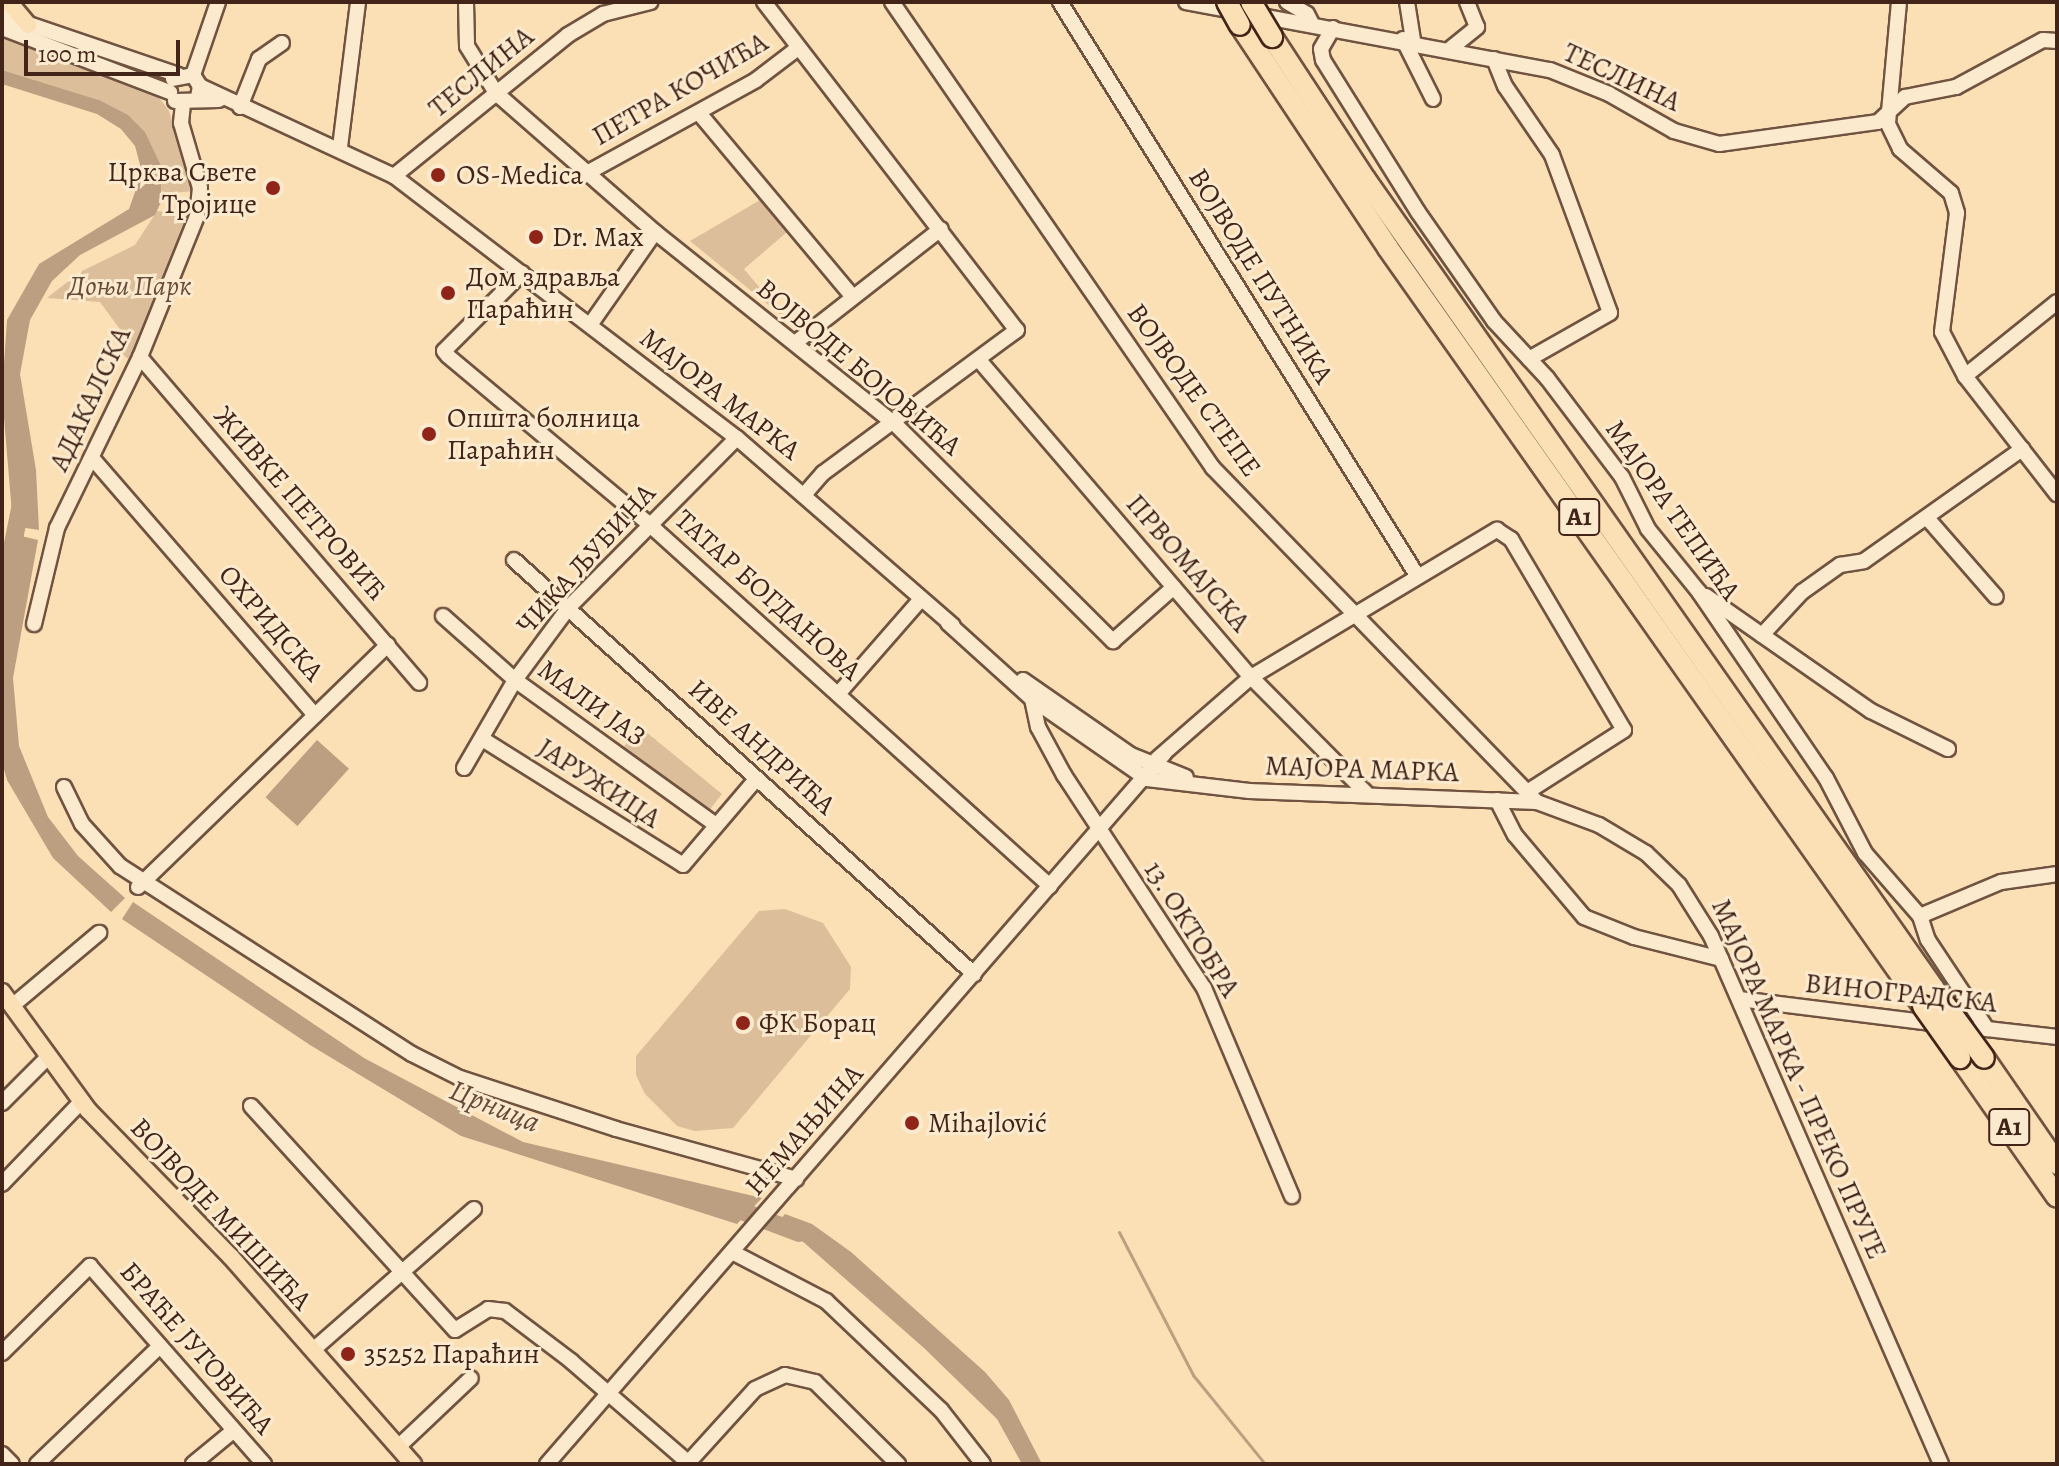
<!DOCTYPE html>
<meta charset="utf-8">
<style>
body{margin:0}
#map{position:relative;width:2059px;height:1466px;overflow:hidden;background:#fbdfb5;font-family:Alegreya,serif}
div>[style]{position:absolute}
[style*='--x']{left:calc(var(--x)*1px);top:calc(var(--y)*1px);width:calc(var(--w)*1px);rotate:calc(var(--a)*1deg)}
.green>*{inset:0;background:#dcbf9a}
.water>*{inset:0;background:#bc9f80;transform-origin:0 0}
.stream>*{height:3px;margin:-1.5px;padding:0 1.5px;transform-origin:1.5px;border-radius:1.5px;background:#bc9f80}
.river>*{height:18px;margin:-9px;padding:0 9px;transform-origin:9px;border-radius:9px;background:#bc9f80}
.roads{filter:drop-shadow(2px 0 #705340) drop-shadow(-2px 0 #705340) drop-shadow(0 2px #705340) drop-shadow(0 -2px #705340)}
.minor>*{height:14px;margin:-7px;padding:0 7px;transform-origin:7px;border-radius:7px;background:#fceacf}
.major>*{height:16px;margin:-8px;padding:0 8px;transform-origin:8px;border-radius:8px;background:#fbdfb5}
.highway>*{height:20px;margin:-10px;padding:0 10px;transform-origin:10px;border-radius:10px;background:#fbdfb5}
.bridges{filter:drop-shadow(2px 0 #422419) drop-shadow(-2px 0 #422419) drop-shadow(0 2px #422419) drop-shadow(0 -2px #422419)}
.highway-bridge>*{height:20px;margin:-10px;padding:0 10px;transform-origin:10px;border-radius:10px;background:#fbdfb5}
.dots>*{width:22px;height:22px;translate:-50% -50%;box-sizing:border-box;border:4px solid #fceacf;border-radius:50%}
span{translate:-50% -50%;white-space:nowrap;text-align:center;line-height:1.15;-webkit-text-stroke:6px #fceacf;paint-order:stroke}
.shield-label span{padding:2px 6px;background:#fceacf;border:2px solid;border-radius:6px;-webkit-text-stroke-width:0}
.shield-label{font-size:26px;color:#422419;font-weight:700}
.street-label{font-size:28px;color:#422419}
.poi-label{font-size:28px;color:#422419}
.right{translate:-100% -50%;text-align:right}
.left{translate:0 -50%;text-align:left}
.park-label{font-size:28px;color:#684b39;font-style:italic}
.water-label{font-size:30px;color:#674938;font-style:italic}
.frame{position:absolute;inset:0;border:4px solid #422419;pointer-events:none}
.scale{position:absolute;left:24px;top:40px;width:156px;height:36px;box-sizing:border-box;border:4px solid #422419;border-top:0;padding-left:10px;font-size:24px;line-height:28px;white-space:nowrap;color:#422419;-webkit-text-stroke:6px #fceacf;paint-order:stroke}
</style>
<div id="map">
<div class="green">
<div style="clip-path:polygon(2px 35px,157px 95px,169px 111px,194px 191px,162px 194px,162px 168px,99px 100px,2px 70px)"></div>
<div style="clip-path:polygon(767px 196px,793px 227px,744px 269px,781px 313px,793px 320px,806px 316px,813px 325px,809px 329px,798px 329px,690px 241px)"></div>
<div style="clip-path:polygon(157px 211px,191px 214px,133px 363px,120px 352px,122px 332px,100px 302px,47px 298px,80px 272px,135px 245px)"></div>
<div style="clip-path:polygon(640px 727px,722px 794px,707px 813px,621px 750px)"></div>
<div style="clip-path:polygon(785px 909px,823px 923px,851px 967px,850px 989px,733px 1128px,695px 1131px,677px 1126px,645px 1094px,636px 1075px,636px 1056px,759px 911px)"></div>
</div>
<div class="water">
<div style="clip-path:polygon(2px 70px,99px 100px,128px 115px,145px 132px,162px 168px,161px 202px,155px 215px,80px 255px,52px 281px,30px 320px,20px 374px,36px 470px,39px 530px,13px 526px,2px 393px,7px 320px,39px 264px,129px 209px,142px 172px,135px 146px,121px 129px,97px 114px,2px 84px)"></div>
<div style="clip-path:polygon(13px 534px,38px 540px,13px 678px,19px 746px,48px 817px,78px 856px,125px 898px,111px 912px,53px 858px,7px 780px,2px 762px,2px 578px)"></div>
<div style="left:317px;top:740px;width:43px;height:77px;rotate:42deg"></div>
<div style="clip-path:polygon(133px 902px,364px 1058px,523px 1142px,762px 1198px,737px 1224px,461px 1136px,310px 1045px,122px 919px)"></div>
<div style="clip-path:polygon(785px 1214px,812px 1224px,851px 1252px,985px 1372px,1009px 1400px,1042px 1464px,1022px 1464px,997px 1419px,924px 1348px,801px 1240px,773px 1228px)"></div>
</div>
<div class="stream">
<div style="--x:1119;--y:1232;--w:161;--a:62.6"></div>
<div style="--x:1193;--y:1375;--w:114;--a:51"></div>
</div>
<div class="river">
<div style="--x:2;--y:599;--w:97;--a:-78.7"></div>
<div style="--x:726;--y:1205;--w:78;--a:21"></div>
</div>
<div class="roads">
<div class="minor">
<div style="--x:466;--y:2;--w:44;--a:88.7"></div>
<div style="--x:467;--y:46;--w:55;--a:58.3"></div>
<div style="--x:496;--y:93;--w:211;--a:41.2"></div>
<div style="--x:655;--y:232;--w:307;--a:38.7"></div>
<div style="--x:895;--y:424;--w:308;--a:44.9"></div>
<div style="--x:1113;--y:641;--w:81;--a:-41.5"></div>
<div style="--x:764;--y:2;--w:414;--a:52.4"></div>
<div style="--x:1017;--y:330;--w:241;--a:143.6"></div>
<div style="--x:823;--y:473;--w:29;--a:131"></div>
<div style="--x:892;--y:2;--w:566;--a:55.44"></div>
<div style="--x:1213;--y:468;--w:465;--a:45.9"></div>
<div style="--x:1060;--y:2;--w:677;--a:58.09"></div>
<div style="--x:1186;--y:2;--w:370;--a:10.6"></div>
<div style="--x:1550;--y:70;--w:64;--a:22.1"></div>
<div style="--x:1609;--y:94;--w:75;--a:29.6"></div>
<div style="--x:1674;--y:131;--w:47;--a:16.1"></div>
<div style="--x:1719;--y:144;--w:161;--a:-7.9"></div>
<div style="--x:1878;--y:122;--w:37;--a:-43"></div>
<div style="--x:1905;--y:97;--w:52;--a:-11.1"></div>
<div style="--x:1956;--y:87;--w:99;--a:-28.4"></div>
<div style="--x:2043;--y:40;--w:14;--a:4"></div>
<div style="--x:1287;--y:2;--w:23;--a:31"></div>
<div style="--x:1307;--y:14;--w:11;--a:63"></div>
<div style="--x:1407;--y:2;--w:39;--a:81"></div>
<div style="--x:1899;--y:2;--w:122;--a:95.2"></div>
<div style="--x:1888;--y:124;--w:28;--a:64"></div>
<div style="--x:1900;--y:149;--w:67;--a:40.8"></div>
<div style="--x:1951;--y:193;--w:21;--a:73"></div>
<div style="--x:1957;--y:213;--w:120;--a:97.2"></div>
<div style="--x:1942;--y:332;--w:50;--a:62.4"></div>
<div style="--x:1965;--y:376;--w:150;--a:52.1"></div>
<div style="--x:2;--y:15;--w:186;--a:18.8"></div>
<div style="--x:2;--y:28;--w:180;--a:20.9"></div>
<div style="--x:1333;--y:28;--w:24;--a:120"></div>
<div style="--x:1321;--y:49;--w:11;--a:80"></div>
<div style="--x:1323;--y:60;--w:179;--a:58"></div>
<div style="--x:1418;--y:212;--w:133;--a:55.1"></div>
<div style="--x:1494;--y:321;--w:78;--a:47.1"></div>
<div style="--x:1547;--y:378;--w:124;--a:52.9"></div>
<div style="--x:1622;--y:477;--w:58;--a:63.4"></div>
<div style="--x:1648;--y:529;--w:81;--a:51"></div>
<div style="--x:1699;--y:592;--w:225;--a:55.7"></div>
<div style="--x:1826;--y:778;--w:85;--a:62.5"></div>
<div style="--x:1865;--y:853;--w:84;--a:48.9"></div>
<div style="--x:1920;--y:916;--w:25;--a:72"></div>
<div style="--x:1928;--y:940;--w:107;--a:56.5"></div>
<div style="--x:1403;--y:39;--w:67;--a:63.4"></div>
<div style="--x:1450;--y:49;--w:35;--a:-39"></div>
<div style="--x:1477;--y:27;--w:27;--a:-112"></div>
<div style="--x:1494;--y:59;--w:29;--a:68"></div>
<div style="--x:1505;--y:86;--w:83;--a:55.7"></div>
<div style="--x:1552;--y:155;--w:168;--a:69.8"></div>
<div style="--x:1610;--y:313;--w:93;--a:150.4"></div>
<div style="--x:193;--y:75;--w:77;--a:-71.1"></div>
<div style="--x:173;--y:79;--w:20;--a:-11"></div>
<div style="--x:193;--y:75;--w:13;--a:58"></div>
<div style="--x:200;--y:86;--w:11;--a:100"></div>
<div style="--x:200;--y:86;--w:214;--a:24.9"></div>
<div style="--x:394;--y:176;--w:432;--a:37.4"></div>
<div style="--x:737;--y:438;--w:286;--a:41"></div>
<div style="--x:175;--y:101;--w:44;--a:-1.3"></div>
<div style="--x:240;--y:107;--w:52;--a:-68.4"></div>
<div style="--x:259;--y:59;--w:28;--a:-35"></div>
<div style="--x:699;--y:113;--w:239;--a:50.1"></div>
<div style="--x:340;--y:147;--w:146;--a:-82.9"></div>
<div style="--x:587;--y:173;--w:193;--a:-28.8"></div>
<div style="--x:756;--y:80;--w:53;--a:-37.3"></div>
<div style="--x:394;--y:176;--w:224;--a:-39"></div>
<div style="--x:568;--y:35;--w:41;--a:-31"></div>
<div style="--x:603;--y:14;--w:49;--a:-14.3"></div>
<div style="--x:522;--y:273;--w:110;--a:135"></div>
<div style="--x:444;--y:351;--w:6;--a:51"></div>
<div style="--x:448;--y:356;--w:263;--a:39.9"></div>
<div style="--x:650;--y:525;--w:539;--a:42.07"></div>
<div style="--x:590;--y:325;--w:113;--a:-55"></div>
<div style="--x:795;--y:343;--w:185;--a:-38"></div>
<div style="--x:140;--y:357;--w:429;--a:49.4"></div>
<div style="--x:979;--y:360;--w:418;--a:49.4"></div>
<div style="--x:1251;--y:677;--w:163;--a:45.2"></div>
<div style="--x:1965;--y:376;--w:118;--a:-38.8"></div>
<div style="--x:93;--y:459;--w:339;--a:49.1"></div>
<div style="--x:1928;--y:519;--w:103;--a:48.9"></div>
<div style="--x:514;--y:560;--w:619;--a:41.99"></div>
<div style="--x:1706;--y:596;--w:201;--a:34.9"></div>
<div style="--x:1871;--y:711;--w:86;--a:26.3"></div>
<div style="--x:443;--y:616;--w:96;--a:41.6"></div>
<div style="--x:515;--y:680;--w:248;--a:35.8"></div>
<div style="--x:948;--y:623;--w:113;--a:42.1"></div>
<div style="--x:1032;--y:699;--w:140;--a:34.8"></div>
<div style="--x:1147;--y:779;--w:103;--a:6.7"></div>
<div style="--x:1249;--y:791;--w:288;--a:2.2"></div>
<div style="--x:1537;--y:802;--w:66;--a:20.4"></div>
<div style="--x:1599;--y:825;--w:55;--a:30.8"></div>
<div style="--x:1646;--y:853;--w:46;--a:44.1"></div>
<div style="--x:1679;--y:885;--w:60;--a:57.9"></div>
<div style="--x:1711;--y:936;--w:576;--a:66.46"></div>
<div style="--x:34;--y:624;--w:99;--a:-76.5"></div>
<div style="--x:57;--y:528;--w:190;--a:-64.1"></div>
<div style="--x:140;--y:357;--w:152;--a:-68"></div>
<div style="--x:197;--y:216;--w:28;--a:-84"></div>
<div style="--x:200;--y:188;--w:68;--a:-106.3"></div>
<div style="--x:181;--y:123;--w:19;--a:-84"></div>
<div style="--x:1762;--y:635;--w:59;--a:-47.1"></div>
<div style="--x:1802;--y:592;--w:47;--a:-35.4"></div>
<div style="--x:1840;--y:565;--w:24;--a:-9"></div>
<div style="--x:1864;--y:561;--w:194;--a:-35.3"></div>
<div style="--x:1023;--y:680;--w:131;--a:34.8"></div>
<div style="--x:1131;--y:755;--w:59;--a:21.8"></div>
<div style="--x:839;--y:693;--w:125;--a:-48.9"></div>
<div style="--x:1032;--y:699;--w:29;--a:78"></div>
<div style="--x:1038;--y:727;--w:55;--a:61.6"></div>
<div style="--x:1064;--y:775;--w:255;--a:56.7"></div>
<div style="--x:1204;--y:988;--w:226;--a:67.1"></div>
<div style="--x:484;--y:740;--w:235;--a:32.1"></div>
<div style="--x:683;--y:865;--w:114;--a:-49.6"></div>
<div style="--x:1157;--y:759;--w:125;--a:-41.1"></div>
<div style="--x:1251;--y:677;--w:287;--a:-30.9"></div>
<div style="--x:1497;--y:530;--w:17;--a:33"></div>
<div style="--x:1511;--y:539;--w:222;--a:59.4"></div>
<div style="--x:1624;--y:730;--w:112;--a:147.4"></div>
<div style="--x:464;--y:768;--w:102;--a:-59.9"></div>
<div style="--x:515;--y:680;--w:91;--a:-53.5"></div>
<div style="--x:569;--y:607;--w:238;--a:-45.2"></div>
<div style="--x:64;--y:787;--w:41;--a:64.1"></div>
<div style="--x:82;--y:824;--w:57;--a:47.9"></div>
<div style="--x:120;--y:866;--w:347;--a:32.8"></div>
<div style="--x:412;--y:1054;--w:54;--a:26.6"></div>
<div style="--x:460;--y:1078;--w:164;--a:18.1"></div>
<div style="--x:616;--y:1129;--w:187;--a:15.5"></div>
<div style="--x:1497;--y:800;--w:39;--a:63"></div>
<div style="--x:1515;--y:835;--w:107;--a:49.9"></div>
<div style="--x:1584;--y:917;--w:54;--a:21.8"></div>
<div style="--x:1634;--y:937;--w:90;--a:14.2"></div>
<div style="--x:138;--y:887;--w:348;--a:-44.1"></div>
<div style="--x:1920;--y:916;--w:88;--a:-22.8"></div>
<div style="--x:2001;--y:882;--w:57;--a:-8.1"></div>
<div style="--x:1739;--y:999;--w:204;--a:7.1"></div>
<div style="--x:12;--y:1006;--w:114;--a:-40"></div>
<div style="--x:1978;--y:1028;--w:80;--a:6.5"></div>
<div style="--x:2;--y:1103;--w:65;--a:-45"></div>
<div style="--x:251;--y:1106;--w:303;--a:47.7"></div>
<div style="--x:455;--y:1330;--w:39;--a:-32"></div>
<div style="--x:488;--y:1309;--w:17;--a:7"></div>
<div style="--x:505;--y:1311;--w:83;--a:37.1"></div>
<div style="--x:571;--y:1361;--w:157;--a:40.9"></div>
<div style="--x:2;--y:1184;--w:114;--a:-46.1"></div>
<div style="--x:732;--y:1252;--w:106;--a:27.5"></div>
<div style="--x:826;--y:1301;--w:158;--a:43.5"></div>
<div style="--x:941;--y:1410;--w:68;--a:52.1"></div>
<div style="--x:313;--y:1350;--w:214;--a:-41.2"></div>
<div style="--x:2;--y:1353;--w:124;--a:-44.7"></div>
<div style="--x:90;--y:1266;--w:264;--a:48.7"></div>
<div style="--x:398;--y:1447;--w:100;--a:-43.4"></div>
<div style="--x:2;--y:1454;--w:14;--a:45"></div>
<div style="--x:37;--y:1464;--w:169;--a:-43.8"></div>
<div style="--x:193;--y:1464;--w:52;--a:-39.5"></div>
<div style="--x:547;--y:1464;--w:941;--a:-49.01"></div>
<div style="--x:687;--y:1464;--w:101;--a:-47.8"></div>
<div style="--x:755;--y:1389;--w:33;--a:-25"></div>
<div style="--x:785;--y:1375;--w:31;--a:13"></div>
<div style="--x:815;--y:1382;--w:117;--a:44.7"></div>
</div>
<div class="major">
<div style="--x:9;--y:2;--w:30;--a:50"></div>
<div style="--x:2;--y:992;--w:146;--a:53.9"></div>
<div style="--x:88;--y:1110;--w:205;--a:45.8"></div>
<div style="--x:231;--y:1257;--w:276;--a:48.7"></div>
</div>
<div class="highway">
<div style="--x:1240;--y:25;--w:268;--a:56.4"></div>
<div style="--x:1388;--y:248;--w:928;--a:54.79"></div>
<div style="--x:1272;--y:37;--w:170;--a:56.8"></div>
<div style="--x:1365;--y:179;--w:1011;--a:54.91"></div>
<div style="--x:1960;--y:1058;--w:169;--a:55.1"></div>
<div style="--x:1984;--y:1058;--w:129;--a:55.4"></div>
</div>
</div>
<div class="bridges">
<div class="highway-bridge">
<div style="--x:1227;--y:2;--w:26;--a:61"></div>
<div style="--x:1251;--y:2;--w:41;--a:59"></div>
<div style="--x:1923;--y:1006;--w:64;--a:54.6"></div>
<div style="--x:1946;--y:1006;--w:64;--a:53.8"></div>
</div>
</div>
<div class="dots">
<div style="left:438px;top:175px;background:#8f2418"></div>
<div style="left:273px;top:188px;background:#8f2418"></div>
<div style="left:536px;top:237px;background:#8f2418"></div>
<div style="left:448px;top:293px;background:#8f2418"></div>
<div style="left:429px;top:434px;background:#8f2418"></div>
<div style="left:743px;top:1023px;background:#8f2418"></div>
<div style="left:912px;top:1123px;background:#8f2418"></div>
<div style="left:348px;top:1354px;background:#8f2418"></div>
</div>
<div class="shield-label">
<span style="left:1579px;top:517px">A1</span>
<span style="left:2009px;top:1127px">A1</span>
</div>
<div class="street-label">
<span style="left:481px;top:72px;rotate:-39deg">ТЕСЛИНА</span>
<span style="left:1622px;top:77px;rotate:25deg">ТЕСЛИНА</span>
<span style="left:680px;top:89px;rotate:-30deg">ПЕТРА КОЧИЋА</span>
<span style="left:1261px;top:276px;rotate:58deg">ВОЈВОДЕ ПУТНИКА</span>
<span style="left:859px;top:367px;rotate:40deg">ВОЈВОДЕ БОЈОВИЋА</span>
<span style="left:1194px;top:390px;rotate:54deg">ВОЈВОДЕ СТЕПЕ</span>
<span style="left:720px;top:394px;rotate:38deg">МАЈОРА МАРКА</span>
<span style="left:90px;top:399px;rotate:-65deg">АДАКАЛСКА</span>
<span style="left:300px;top:503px;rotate:49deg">ЖИВКЕ ПЕТРОВИЋ</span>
<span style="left:1673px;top:510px;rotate:55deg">МАЈОРА ТЕПИЋА</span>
<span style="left:586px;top:559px;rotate:-48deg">ЧИКА ЉУБИНА</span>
<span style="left:1188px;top:563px;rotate:49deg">ПРВОМАЈСКА</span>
<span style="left:768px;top:595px;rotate:42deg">ТАТАР БОГДАНОВА</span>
<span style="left:271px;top:623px;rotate:49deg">ОХРИДСКА</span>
<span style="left:592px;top:703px;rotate:36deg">МАЛИ ЈАЗ</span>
<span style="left:762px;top:747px;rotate:42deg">ИВЕ АНДРИЋА</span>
<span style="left:1362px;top:769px;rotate:2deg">МАЈОРА МАРКА</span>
<span style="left:599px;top:783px;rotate:33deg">ЈАРУЖИЦА</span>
<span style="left:1192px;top:929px;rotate:58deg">13. ОКТОБРА</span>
<span style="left:1901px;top:993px;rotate:6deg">ВИНОГРАДСКА</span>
<span style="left:1799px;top:1079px;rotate:66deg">МАЈОРА МАРКА - ПРЕКО ПРУГЕ</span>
<span style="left:804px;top:1130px;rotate:-49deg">НЕМАЊИНА</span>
<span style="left:221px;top:1214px;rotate:47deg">ВОЈВОДЕ МИШИЋА</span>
<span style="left:197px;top:1348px;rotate:49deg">БРАЋЕ ЈУГОВИЋА</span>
</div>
<div class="poi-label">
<span class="right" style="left:257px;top:188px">Црква Свете<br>Тројице</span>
<span class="left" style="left:456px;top:175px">OS-Medica</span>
<span class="left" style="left:552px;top:237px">Dr. Max</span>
<span class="left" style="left:466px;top:293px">Дом здравља<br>Параћин</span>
<span class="left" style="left:447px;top:434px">Општа болница<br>Параћин</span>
<span class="left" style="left:759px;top:1023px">ФК Борац</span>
<span class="left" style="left:928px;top:1123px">Mihajlović</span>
<span class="left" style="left:364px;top:1354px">35252 Параћин</span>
</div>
<div class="park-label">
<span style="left:130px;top:286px">Доњи Парк</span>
</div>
<div class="water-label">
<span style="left:495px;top:1106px;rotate:22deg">Црница</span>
</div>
<div class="frame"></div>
<div class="scale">100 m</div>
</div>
